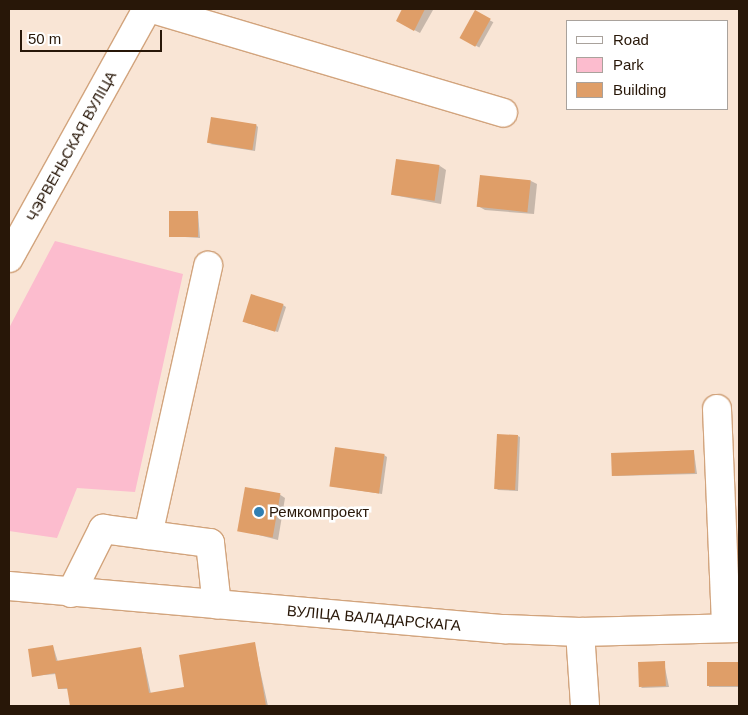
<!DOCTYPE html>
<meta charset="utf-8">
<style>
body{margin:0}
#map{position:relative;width:748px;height:715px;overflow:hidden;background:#f9e5d5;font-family:Helvetica,sans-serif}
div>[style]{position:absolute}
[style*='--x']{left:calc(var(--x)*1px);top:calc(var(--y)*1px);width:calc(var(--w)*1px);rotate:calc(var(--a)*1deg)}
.green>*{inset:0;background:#fcbcce}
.shadow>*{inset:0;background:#0003;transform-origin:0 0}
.building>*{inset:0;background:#df9e68;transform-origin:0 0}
.roads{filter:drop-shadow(1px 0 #d2a47d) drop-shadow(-1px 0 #d2a47d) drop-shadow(0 1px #d2a47d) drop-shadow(0 -1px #d2a47d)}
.minor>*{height:28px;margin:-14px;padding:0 14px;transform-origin:14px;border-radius:14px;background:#fff}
.major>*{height:28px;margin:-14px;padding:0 14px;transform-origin:14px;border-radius:14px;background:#fff}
.dots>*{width:14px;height:14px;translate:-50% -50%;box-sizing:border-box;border:2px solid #fff;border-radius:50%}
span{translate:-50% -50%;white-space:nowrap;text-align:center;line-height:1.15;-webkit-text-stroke:5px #fff;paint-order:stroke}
.street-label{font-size:15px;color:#281708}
.poi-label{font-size:15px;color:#281708}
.left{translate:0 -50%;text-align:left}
.frame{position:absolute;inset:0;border:10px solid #281708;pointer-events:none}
.legend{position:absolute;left:566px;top:20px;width:162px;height:90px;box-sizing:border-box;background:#fff;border:1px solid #a9a29c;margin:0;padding:6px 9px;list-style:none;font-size:15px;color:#281708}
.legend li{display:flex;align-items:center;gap:10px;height:25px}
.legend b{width:25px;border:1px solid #a9a29c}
.scale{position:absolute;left:20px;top:30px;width:142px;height:22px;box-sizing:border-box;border:2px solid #281708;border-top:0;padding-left:6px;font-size:15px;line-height:18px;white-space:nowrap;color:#281708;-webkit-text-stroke:4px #fff;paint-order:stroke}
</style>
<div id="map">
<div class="green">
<div style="clip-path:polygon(55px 241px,183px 274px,135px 492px,77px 488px,57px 538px,9px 531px,9px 328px)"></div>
</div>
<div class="shadow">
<div style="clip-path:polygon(404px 9px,433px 10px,420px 33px,397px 21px)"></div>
<div style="left:475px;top:12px;width:21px;height:29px;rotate:29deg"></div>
<div style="clip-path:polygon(256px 125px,258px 127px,255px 151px,210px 144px)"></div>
<div style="clip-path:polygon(440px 166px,446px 170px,441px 204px,393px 195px)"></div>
<div style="clip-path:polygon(531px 181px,537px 184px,534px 214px,485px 210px,478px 206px)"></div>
<div style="clip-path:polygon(198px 212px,200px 238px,170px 236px)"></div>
<div style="clip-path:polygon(283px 305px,286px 307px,278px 332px,247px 323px)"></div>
<div style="clip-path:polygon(518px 436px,520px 437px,518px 491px,498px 490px,496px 488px)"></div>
<div style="clip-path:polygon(694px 452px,697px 474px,613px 476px)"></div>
<div style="clip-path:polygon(384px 455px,387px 457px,382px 494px,330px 486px)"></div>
<div style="clip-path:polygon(279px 494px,285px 498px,278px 540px,239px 530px)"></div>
<div style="clip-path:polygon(254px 643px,268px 706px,72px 706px,69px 689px,59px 689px,56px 674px,33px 676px,53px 646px,58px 662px,141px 648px,151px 694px,185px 688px)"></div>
<div style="clip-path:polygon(664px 663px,669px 687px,641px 688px)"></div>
<div style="left:739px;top:664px;width:23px;height:30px;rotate:90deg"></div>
</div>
<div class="building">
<div style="clip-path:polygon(402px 9px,425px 9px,414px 31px,396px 21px)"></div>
<div style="left:475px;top:10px;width:18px;height:32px;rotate:29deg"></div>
<div style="left:211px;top:117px;width:46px;height:26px;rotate:9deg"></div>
<div style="left:396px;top:159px;width:44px;height:36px;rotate:8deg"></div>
<div style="left:480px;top:175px;width:51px;height:32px;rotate:6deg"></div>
<div style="left:169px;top:211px;width:29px;height:26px"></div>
<div style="left:251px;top:294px;width:34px;height:29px;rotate:17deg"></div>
<div style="left:497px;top:434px;width:21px;height:55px;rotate:3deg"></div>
<div style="left:335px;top:447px;width:50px;height:40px;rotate:8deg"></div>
<div style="left:694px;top:450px;width:23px;height:83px;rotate:88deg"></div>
<div style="left:245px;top:487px;width:36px;height:45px;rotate:10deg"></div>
<div style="clip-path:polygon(255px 642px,266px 706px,70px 706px,67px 688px,58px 689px,55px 673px,32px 677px,28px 649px,53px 645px,56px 661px,141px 647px,149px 693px,184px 687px,179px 655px)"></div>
<div style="left:665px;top:661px;width:25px;height:27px;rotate:88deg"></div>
<div style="left:739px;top:662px;width:24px;height:32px;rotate:90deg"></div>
</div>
<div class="roads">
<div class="minor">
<div style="--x:153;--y:9;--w:365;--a:16.5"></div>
<div style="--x:717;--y:409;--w:219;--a:87.6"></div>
<div style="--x:148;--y:535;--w:276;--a:-77.4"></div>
<div style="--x:71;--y:593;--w:72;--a:-63.4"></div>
<div style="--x:103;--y:529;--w:108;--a:7.5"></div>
<div style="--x:210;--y:543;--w:62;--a:83.6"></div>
<div style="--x:580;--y:632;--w:74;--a:86.1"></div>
</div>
<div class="major">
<div style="--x:9;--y:258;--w:285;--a:-61"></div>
<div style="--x:9;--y:586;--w:498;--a:5"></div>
<div style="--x:505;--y:629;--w:75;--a:2.3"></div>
<div style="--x:580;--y:632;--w:159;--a:-1.4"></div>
</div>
</div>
<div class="dots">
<div style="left:259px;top:512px;background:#317fb2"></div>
</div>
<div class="street-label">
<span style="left:71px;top:146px;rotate:-61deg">ЧЭРВЕНЬСКАЯ ВУЛІЦА</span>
<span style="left:374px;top:618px;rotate:5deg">ВУЛІЦА ВАЛАДАРСКАГА</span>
</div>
<div class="poi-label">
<span class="left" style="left:269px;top:512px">Ремкомпроект</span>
</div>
<div class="frame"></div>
<ul class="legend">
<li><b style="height:6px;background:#fff"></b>Road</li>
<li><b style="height:14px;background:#fcbcce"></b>Park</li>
<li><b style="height:14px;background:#df9e68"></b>Building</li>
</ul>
<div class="scale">50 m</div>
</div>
